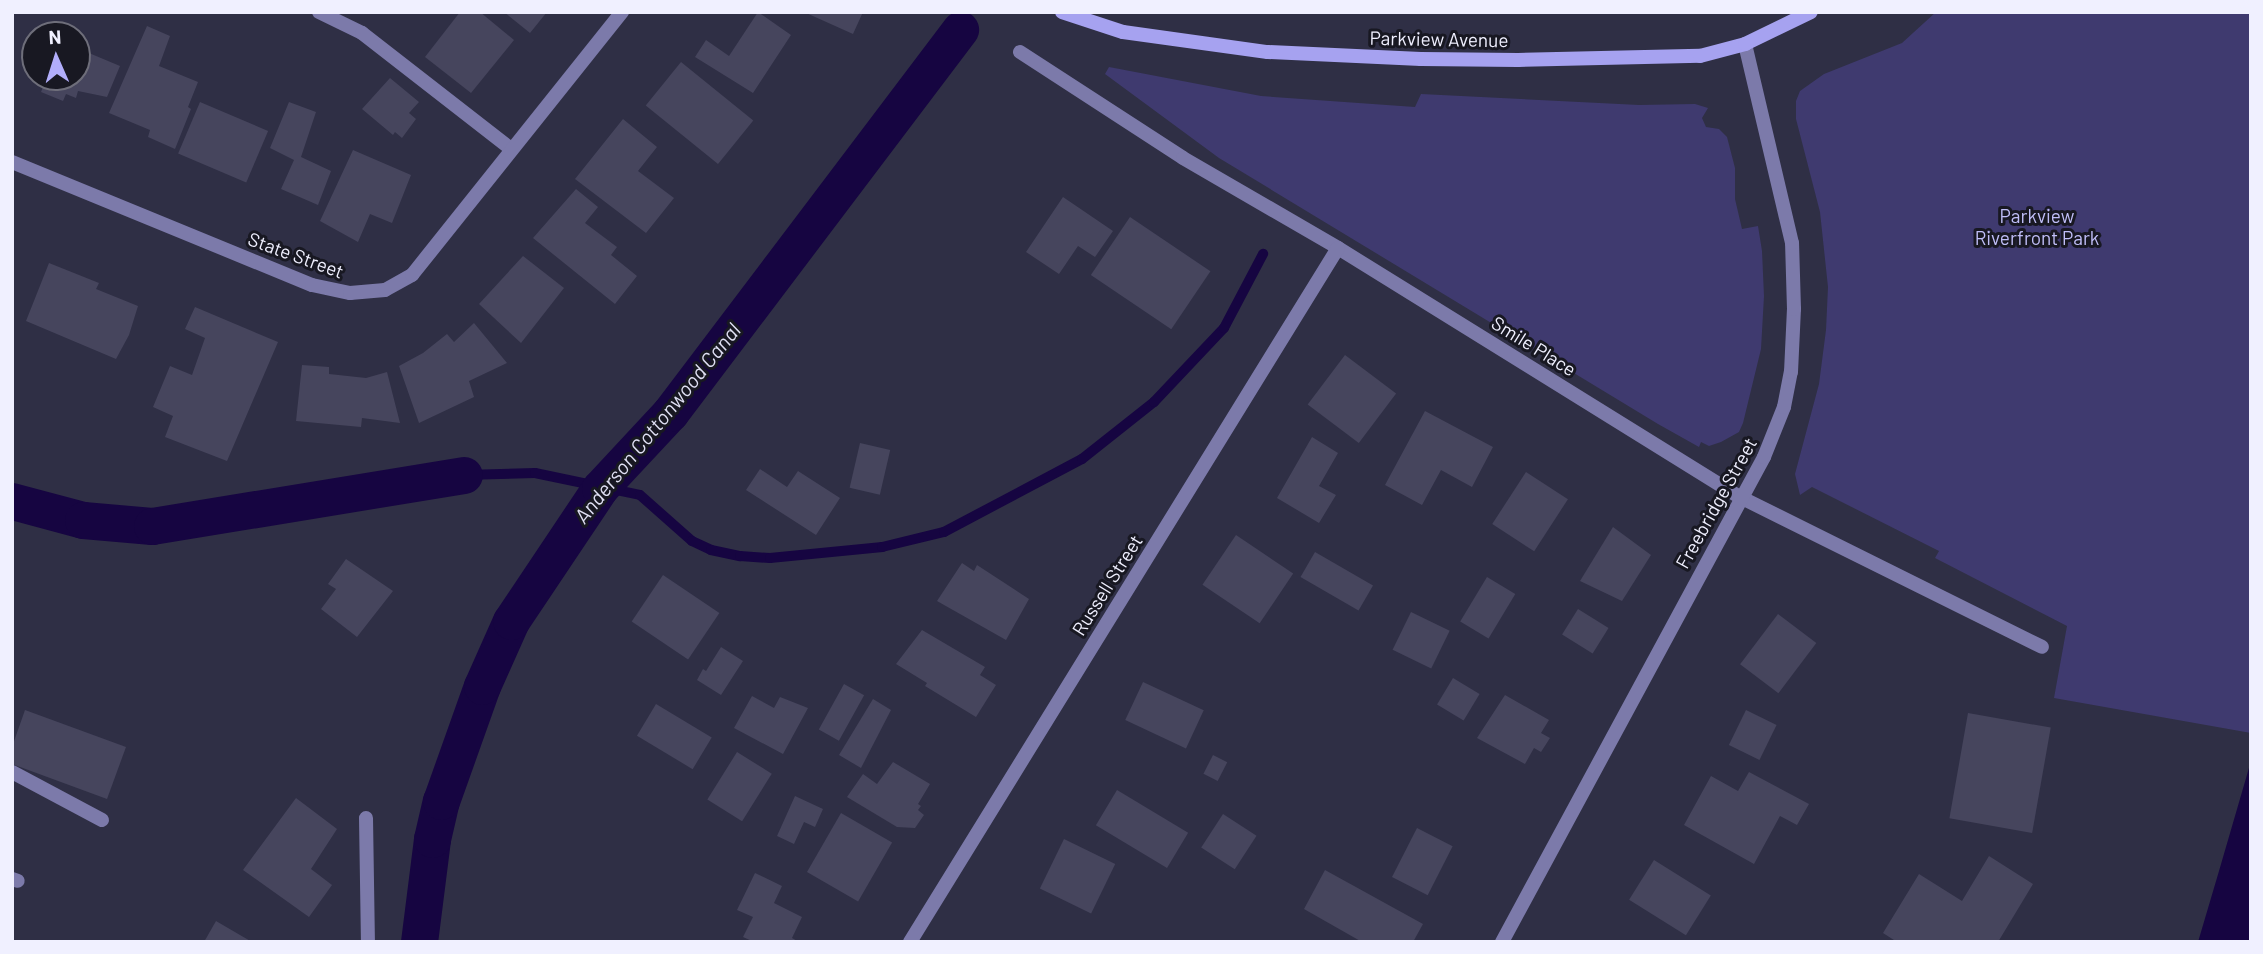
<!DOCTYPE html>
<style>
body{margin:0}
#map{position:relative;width:2263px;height:954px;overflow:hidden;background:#2f2f45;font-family:Barlow,sans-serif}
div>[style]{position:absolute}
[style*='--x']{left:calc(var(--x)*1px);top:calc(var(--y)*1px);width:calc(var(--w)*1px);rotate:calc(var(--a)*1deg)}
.green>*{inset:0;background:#3f3a6f}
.water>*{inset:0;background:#160541}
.stream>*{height:10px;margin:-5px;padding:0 5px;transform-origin:5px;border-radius:5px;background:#160541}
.canal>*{height:37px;margin:-18.5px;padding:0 18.5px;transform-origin:18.5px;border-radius:18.5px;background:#160541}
.building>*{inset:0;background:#46455d;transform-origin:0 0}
.service>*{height:14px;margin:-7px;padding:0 7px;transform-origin:7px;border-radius:7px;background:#7c7aaa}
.minor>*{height:14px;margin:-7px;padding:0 7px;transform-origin:7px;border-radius:7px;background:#7c7aaa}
.secondary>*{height:14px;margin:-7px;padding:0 7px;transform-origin:7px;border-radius:7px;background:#a6a2f0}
span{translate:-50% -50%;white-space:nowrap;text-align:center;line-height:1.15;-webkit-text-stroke:6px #181822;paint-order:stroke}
.street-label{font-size:19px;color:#f0f0ff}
.park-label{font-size:19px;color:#c0bef8}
.water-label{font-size:21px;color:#dfdff3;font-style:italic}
.frame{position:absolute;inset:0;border:14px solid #f0f0ff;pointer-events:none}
.north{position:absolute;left:21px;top:21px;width:70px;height:70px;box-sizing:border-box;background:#181822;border:2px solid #6e6e7a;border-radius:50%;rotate:357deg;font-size:19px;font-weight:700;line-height:28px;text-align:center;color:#f0f0ff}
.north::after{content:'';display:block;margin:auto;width:24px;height:32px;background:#b1adfa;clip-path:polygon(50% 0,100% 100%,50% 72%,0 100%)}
</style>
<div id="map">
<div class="green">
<div style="clip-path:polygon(1936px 12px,2251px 12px,2251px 733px,2054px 698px,2067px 626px,1935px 558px,1939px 551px,1812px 487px,1800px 495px,1795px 474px,1819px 384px,1826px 330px,1828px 287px,1820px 212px,1796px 119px,1796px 101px,1800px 91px,1824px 74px,1902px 43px)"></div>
<div style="clip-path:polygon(1109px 67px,1261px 96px,1415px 107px,1421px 94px,1639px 105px,1695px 104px,1708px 108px,1702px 118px,1706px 127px,1719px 129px,1727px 137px,1735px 168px,1735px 199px,1742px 229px,1758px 226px,1762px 251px,1764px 296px,1761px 349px,1743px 423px,1739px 432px,1721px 442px,1709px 446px,1701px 442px,1699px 447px,1658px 424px,1219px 158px,1105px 74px)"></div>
</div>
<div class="water">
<div style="clip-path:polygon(2251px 761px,2251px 942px,2198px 942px,2219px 871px)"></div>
</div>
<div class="stream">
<div style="--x:464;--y:475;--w:71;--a:-1.6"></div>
<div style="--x:535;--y:473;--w:107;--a:11.8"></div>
<div style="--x:640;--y:495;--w:69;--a:41.5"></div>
<div style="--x:692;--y:541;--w:21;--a:25"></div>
<div style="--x:711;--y:550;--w:30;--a:12"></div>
<div style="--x:740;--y:556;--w:30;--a:4"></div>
<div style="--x:770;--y:558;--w:113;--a:-5.6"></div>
<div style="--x:882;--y:547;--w:64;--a:-13.6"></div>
<div style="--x:944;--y:532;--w:156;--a:-27.9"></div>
<div style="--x:1082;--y:459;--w:92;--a:-38.4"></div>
<div style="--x:1154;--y:402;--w:102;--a:-46.6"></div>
<div style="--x:1224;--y:328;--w:84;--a:-62.2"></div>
</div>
<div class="canal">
<div style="--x:12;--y:501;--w:73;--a:15"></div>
<div style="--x:83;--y:520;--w:69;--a:5"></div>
<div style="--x:152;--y:526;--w:316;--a:-9.3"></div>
<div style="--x:419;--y:942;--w:104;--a:-82.8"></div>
<div style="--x:432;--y:839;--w:39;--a:-77"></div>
<div style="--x:441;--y:801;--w:122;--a:-70.4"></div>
<div style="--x:482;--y:686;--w:71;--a:-66"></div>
<div style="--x:511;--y:621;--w:160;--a:-56.2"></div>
<div style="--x:600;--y:488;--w:103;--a:-47"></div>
<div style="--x:670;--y:413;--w:481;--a:-52.9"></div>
</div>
<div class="building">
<div style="clip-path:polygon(460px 12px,480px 12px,514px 40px,471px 93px,425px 57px)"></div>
<div style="clip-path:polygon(504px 12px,547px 12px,530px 33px)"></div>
<div style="clip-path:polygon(758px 12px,791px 35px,753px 93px,695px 57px,706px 40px,729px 56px)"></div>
<div style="clip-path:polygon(804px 12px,863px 12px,853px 34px)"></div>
<div style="clip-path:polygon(147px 26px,170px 36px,159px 66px,198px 82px,188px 107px,191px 109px,175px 149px,148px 137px,150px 130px,109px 113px)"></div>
<div style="clip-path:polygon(77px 48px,120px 66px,107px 97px,78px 91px,76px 98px,66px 94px,63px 101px,41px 92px,47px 77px,77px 77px)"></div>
<div style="left:681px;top:62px;width:93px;height:56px;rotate:39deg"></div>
<div style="clip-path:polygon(390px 78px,419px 102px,409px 113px,416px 119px,402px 138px,395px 132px,393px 135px,362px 109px)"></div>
<div style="left:200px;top:102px;width:74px;height:56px;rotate:23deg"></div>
<div style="clip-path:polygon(289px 102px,316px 112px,301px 157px,331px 171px,318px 205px,281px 189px,294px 160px,270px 148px)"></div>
<div style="clip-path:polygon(623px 119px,657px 147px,638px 171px,674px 198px,646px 233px,575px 179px)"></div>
<div style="clip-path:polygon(353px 150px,411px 175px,392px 223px,370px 214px,358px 242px,320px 221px)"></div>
<div style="clip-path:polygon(576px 189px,598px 207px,585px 223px,617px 247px,611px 255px,637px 276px,615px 304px,533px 238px)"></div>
<div style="clip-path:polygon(1063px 197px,1113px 231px,1095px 257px,1078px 246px,1059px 274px,1026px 252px)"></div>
<div style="left:1130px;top:217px;width:97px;height:70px;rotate:34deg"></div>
<div style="clip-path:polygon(523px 256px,564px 288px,521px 343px,479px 304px)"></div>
<div style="clip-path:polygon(49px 263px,99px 283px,96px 289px,138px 306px,129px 335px,116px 359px,26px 321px)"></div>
<div style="clip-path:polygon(195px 307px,278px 342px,227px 461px,165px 437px,173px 416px,153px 407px,170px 366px,192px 375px,205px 338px,185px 329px)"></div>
<div style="clip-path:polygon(474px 323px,507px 363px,469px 381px,474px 397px,419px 423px,399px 366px,423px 353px,447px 334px,454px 342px)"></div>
<div style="left:1345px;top:355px;width:64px;height:62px;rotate:37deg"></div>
<div style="clip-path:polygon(302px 365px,329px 367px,329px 374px,366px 378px,387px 372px,400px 423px,362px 418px,361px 427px,296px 421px)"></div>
<div style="clip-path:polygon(1425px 411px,1493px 447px,1472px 487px,1441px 470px,1422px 505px,1385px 485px)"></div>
<div style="clip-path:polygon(1312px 437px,1338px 453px,1319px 486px,1336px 495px,1319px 523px,1277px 498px)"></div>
<div style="left:860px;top:443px;width:31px;height:46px;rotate:13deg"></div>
<div style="clip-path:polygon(760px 469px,787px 487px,798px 471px,840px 498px,816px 535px,746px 490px)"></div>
<div style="left:1526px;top:472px;width:50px;height:62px;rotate:33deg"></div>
<div style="clip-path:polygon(1613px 527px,1651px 555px,1622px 601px,1580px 581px)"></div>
<div style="left:1236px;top:535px;width:69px;height:60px;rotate:34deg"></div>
<div style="left:1315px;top:552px;width:67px;height:29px;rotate:30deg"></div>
<div style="clip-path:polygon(346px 559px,393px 591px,357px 637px,321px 609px,336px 589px,328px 584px)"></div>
<div style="clip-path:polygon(962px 563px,974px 571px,977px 565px,1029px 599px,1006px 640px,937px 601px)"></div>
<div style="left:663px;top:575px;width:68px;height:56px;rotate:34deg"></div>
<div style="left:1487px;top:577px;width:33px;height:52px;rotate:31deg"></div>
<div style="left:1578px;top:609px;width:36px;height:30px;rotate:32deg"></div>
<div style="left:1411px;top:612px;width:43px;height:42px;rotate:26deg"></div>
<div style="left:1778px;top:614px;width:48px;height:63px;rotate:37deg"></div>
<div style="clip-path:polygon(922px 630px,985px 667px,980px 675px,996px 685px,976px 717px,925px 686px,927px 683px,896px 664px)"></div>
<div style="clip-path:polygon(721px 647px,743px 661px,721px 695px,697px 680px,703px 669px,706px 671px)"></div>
<div style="left:1453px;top:678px;width:31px;height:31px;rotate:31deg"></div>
<div style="left:1143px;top:682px;width:67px;height:42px;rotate:25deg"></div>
<div style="left:844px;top:684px;width:23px;height:52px;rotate:29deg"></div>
<div style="clip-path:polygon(1505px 695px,1549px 720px,1541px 733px,1550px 738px,1541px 752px,1534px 748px,1525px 764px,1477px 738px)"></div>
<div style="clip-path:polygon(752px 696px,774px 708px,780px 697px,808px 708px,783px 754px,734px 728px)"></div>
<div style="clip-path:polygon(873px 699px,891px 710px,861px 768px,839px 755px)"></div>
<div style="left:656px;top:704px;width:65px;height:37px;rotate:31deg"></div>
<div style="clip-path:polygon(25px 710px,126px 747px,107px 799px,12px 764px,12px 747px)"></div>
<div style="left:1746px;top:710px;width:34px;height:39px;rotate:26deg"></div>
<div style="left:1968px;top:713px;width:84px;height:107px;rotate:10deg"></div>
<div style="left:737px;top:752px;width:41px;height:56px;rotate:32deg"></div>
<div style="left:1213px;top:755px;width:16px;height:21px;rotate:27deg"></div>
<div style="clip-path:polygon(893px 762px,930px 784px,918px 804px,921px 806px,918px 810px,924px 815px,915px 828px,897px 827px,847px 797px,863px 774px,877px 784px)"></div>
<div style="clip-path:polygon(1749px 772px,1809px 804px,1797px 825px,1780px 816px,1754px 864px,1684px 825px,1711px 776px,1738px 791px)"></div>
<div style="left:1117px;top:790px;width:83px;height:41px;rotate:31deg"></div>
<div style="clip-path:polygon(795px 796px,823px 809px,815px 827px,804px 822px,794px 844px,777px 836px)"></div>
<div style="clip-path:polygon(296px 798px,337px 829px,311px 869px,332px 885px,309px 917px,243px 870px)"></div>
<div style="left:841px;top:813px;width:59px;height:68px;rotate:30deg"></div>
<div style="left:1223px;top:814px;width:40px;height:40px;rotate:33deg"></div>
<div style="left:1417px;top:828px;width:40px;height:55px;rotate:27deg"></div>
<div style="left:1064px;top:839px;width:57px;height:55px;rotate:26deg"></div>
<div style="clip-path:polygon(1989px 856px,2033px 884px,1998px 942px,1897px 942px,1883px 933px,1919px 874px,1962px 901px)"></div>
<div style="left:1654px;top:860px;width:67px;height:47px;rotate:32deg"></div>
<div style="clip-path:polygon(1325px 870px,1423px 924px,1413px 942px,1362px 942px,1304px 909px)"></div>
<div style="clip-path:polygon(755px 873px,782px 886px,774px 903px,802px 917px,792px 938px,799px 942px,754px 942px,743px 937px,753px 917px,737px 910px)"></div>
<div style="clip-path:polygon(216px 921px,252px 942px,204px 942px)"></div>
</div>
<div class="service">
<div style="--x:319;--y:12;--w:48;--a:26"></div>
<div style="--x:362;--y:33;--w:189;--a:37.9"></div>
</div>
<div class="minor">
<div style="--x:1020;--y:52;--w:194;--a:33"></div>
<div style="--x:1183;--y:158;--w:179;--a:30.1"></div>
<div style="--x:1338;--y:248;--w:473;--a:31.8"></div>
<div style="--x:1740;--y:497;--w:337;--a:26.4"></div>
<div style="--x:12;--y:162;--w:324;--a:22.3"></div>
<div style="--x:312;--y:285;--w:39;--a:12"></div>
<div style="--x:350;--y:293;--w:35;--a:-5"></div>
<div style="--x:385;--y:290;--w:31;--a:-29"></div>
<div style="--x:412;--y:275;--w:337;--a:-51.4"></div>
<div style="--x:12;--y:772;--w:102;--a:28.1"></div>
<div style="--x:366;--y:818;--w:124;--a:89.1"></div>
<div style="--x:12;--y:879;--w:6;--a:18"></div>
<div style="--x:910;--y:942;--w:815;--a:-58.34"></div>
<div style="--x:1502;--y:942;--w:551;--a:-61.62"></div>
<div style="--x:1764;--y:457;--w:54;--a:-68.2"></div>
<div style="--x:1784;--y:407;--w:36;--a:-79"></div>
<div style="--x:1791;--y:372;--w:63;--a:-87.3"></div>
<div style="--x:1794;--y:309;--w:66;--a:-91.7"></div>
<div style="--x:1792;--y:243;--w:204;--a:-103.3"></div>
</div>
<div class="secondary">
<div style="--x:1062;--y:12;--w:64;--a:18.2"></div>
<div style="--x:1123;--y:32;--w:146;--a:7.9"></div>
<div style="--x:1268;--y:52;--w:153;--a:2.6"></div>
<div style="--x:1421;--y:59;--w:97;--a:0.6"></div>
<div style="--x:1518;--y:60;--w:182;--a:-1.3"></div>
<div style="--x:1700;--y:56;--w:47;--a:-14.9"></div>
<div style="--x:1745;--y:44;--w:73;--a:-25.9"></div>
</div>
<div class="street-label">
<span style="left:1439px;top:39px;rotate:1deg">Parkview Avenue</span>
<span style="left:296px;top:255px;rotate:20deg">State Street</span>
<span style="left:1534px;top:346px;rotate:32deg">Smile Place</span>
<span style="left:1716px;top:503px;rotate:-61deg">Freebridge Street</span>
<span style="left:1107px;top:585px;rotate:-58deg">Russell Street</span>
</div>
<div class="park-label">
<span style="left:2037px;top:227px">Parkview<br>Riverfront Park</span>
</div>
<div class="water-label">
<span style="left:657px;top:423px;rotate:-51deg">Anderson Cottonwood Canal</span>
</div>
<div class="frame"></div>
<div class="north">N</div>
</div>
